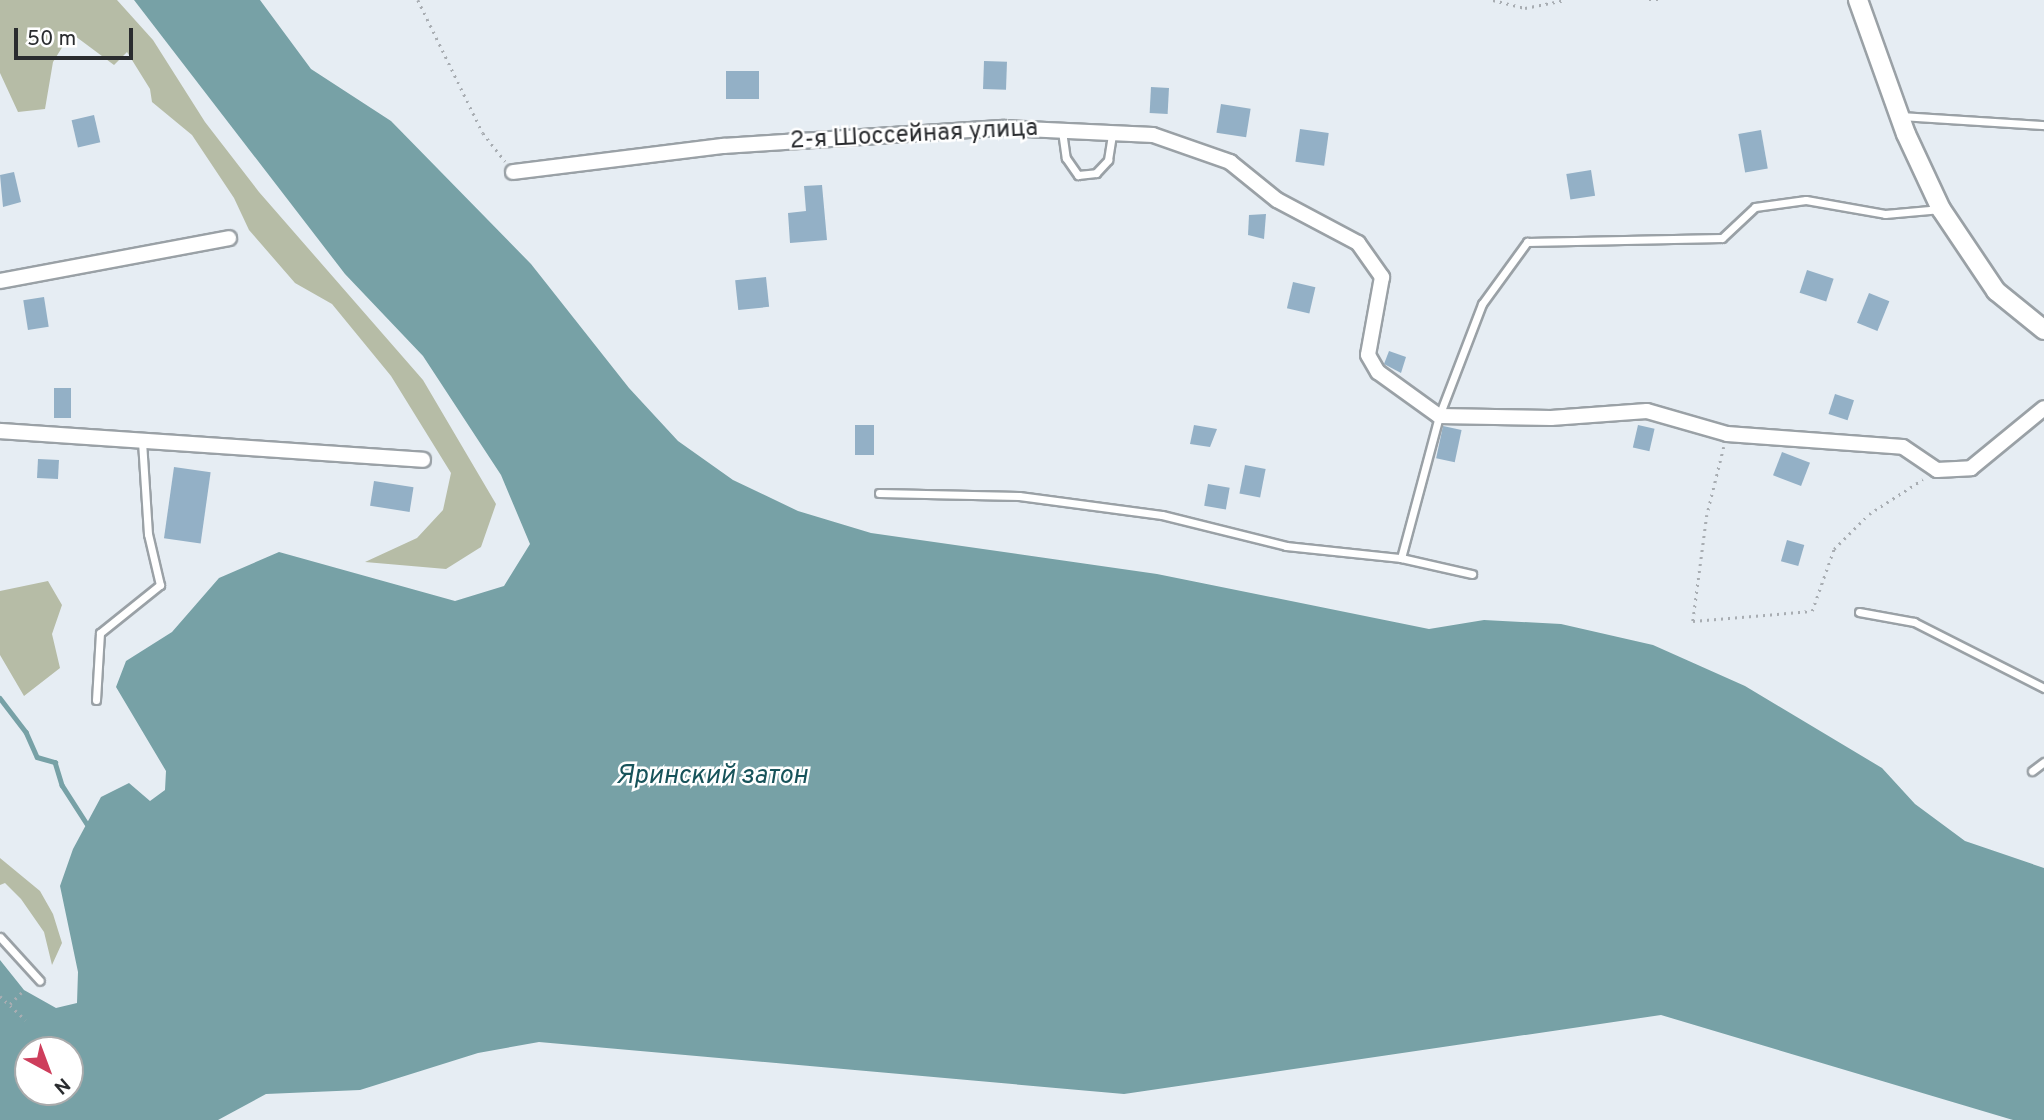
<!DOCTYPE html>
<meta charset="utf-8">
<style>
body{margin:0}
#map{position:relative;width:2044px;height:1120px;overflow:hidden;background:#e6edf3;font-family:Overpass,sans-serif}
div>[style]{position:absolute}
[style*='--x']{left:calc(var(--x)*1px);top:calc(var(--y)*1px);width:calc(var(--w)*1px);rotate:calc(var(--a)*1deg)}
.green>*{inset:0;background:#b6bca6}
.water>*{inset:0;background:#77a1a6}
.stream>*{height:4.5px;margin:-2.25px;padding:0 2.25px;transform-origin:2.25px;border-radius:2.25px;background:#77a1a6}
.building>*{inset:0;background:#93b0c6;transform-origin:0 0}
.path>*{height:2.5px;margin-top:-1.25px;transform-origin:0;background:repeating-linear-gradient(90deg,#a8adb2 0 2px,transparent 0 7px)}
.roads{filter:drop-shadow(2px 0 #9aa1a6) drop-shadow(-2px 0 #9aa1a6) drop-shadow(0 2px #9aa1a6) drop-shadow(0 -2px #9aa1a6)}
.service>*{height:7px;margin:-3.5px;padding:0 3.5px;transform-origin:3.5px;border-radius:3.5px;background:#fff}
.minor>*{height:14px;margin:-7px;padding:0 7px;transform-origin:7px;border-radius:7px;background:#fff}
.tertiary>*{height:18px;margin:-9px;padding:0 9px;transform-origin:9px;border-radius:9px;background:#fff}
span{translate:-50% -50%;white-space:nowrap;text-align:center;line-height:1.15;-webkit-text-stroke:5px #fff;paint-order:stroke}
.street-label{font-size:24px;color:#2a2c2f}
.water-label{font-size:26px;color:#17535a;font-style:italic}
.north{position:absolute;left:14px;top:1036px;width:70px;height:70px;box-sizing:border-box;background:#fff;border:2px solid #aaabac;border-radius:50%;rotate:139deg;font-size:19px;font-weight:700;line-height:28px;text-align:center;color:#2a2c2f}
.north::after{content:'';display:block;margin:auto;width:24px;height:32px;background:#ce3e5c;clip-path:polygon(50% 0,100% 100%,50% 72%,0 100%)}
.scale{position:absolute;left:14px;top:28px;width:119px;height:32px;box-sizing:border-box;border:4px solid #2a2c2f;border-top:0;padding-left:9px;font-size:21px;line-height:24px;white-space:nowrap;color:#2a2c2f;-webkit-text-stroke:5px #fff;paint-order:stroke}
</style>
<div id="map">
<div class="green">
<div style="clip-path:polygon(0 0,117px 0,153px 40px,205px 122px,259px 192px,423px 380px,496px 504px,481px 547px,446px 569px,365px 562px,417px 538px,443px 510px,451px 473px,391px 376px,332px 304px,295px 283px,249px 230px,234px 198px,192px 135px,152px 102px,150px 89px,127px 52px,114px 65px,71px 33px,53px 62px,45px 109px,18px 112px,0 73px)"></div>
<div style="clip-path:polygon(48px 581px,62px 605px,52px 634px,60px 668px,24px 696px,0 655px,0 591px)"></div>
<div style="clip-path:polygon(0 858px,40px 891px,53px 914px,62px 943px,52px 965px,44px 932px,21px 899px,5px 883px,0 885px)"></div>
</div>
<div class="water">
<div style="clip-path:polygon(evenodd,134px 0,260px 0,311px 69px,391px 121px,531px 264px,629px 388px,678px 441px,733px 480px,798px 511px,871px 533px,1157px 574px,1429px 629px,1484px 620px,1561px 624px,1653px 645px,1745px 686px,1882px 768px,1915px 804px,1965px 841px,2044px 868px,2044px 1120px,2013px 1120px,1661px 1015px,1124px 1094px,539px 1042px,478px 1053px,360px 1090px,266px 1094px,218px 1120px,0 1120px,0 960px,24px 990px,56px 1008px,77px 1003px,78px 972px,60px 886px,73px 849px,101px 797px,129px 783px,150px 801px,165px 790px,166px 771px,116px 687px,126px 661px,172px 632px,219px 578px,279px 552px,455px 601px,504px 586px,530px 544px,501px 475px,423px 356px,345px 274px,134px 0,28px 1050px,70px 1050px,70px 1092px,28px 1092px,28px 1050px)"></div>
</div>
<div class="stream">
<div style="--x:0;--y:698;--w:43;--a:52.6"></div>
<div style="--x:26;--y:732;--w:27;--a:66"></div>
<div style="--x:37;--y:757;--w:19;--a:16"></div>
<div style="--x:55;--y:762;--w:24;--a:73"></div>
<div style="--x:62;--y:785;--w:46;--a:57.3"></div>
</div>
<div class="building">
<div style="left:984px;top:61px;width:23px;height:28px;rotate:2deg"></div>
<div style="left:726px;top:71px;width:33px;height:28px"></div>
<div style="left:1151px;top:87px;width:18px;height:26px;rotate:3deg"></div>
<div style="left:1221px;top:104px;width:30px;height:29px;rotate:9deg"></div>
<div style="left:94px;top:115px;width:28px;height:23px;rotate:77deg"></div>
<div style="left:1300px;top:129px;width:29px;height:33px;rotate:8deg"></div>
<div style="left:1761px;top:130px;width:39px;height:23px;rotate:80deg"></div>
<div style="left:1591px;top:170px;width:26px;height:25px;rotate:81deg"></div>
<div style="clip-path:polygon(14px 172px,21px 202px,3px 207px,0 175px)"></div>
<div style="clip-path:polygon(822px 185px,827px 240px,790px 243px,788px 213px,806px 211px,804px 186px)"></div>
<div style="clip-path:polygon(1266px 214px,1264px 239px,1248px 235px,1249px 215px)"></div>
<div style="left:1807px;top:270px;width:28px;height:24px;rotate:18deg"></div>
<div style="left:766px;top:277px;width:30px;height:31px;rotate:84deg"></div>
<div style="left:1293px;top:282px;width:23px;height:27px;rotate:13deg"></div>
<div style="left:1869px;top:293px;width:22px;height:32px;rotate:22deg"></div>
<div style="left:44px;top:297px;width:30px;height:21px;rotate:81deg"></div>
<div style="clip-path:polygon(1389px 351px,1406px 357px,1401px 373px,1384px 364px)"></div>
<div style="left:71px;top:388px;width:30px;height:17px;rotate:90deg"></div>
<div style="left:1835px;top:394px;width:20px;height:21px;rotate:18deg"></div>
<div style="left:855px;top:425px;width:19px;height:30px"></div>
<div style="clip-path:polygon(1194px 425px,1217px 429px,1210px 447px,1190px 444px)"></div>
<div style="left:1638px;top:425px;width:17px;height:23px;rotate:13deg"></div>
<div style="left:1443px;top:426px;width:19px;height:33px;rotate:12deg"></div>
<div style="left:1782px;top:452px;width:30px;height:25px;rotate:21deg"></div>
<div style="left:38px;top:459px;width:21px;height:19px;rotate:3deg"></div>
<div style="left:1245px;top:465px;width:21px;height:29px;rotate:11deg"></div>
<div style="left:174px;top:467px;width:37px;height:72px;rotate:8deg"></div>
<div style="left:374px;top:481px;width:40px;height:25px;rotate:9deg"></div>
<div style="left:1208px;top:484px;width:22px;height:22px;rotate:10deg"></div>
<div style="left:1787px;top:540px;width:18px;height:22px;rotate:16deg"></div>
</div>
<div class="path">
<div style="--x:418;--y:0;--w:148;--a:64"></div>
<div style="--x:483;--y:133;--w:36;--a:52"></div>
<div style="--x:1493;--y:0;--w:33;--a:14"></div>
<div style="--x:1525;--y:8;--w:41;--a:-11.3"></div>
<div style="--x:1649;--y:0;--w:14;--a:0"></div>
<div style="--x:1724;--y:447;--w:70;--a:104"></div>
<div style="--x:1707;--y:515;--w:107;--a:97.5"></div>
<div style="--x:1693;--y:621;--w:119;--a:-4.8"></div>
<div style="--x:1812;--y:611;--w:66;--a:-70.5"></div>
<div style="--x:1834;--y:549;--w:49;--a:-45"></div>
<div style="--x:1869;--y:514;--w:64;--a:-32.9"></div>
<div style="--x:0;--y:996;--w:35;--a:43"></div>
<div style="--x:10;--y:1004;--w:20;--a:-45"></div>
</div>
<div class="roads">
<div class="service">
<div style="--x:1900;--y:116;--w:144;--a:3.6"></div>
<div style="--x:1062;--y:131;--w:27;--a:82"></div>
<div style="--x:1066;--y:158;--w:21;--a:55"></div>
<div style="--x:1078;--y:175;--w:18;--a:-6"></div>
<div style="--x:1096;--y:173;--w:18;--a:-47"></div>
<div style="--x:1108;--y:160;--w:26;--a:-81"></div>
<div style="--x:879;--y:493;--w:140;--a:1.2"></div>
<div style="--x:1019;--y:496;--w:144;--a:7.6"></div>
<div style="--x:1162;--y:515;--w:128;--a:14"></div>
<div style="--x:1286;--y:546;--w:116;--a:6"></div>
<div style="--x:1401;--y:558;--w:73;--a:12.7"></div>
<div style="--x:1401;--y:558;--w:147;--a:-75"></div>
<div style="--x:1439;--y:416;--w:120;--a:-69"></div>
<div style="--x:1482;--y:304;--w:77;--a:-54"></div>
<div style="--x:1527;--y:242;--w:195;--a:-1.2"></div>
<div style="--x:1722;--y:238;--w:45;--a:-43.2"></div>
<div style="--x:1755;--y:207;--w:51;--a:-7.8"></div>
<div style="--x:1806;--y:200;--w:80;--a:10"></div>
<div style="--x:1885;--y:214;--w:56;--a:-5.1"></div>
<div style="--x:1859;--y:612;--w:56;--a:10.3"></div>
<div style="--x:1914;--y:622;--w:146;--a:26.9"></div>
<div style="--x:96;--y:700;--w:67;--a:-86.6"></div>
<div style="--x:100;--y:633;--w:77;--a:-38.7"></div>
<div style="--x:160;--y:585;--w:52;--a:-103.2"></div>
<div style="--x:148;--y:534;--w:93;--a:-93.7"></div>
<div style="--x:2032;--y:771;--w:15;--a:-37"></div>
<div style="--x:0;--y:937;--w:59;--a:47.7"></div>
</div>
<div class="minor">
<div style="--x:513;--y:172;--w:212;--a:-7.1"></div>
<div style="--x:723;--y:146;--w:282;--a:-3.7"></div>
<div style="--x:1004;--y:128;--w:149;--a:2.7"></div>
<div style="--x:1153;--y:135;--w:82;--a:19.3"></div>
<div style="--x:1230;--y:162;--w:60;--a:39"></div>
<div style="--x:1277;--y:200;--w:92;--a:28"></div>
<div style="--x:1358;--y:243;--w:42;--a:54.8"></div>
<div style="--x:1382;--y:277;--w:79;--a:100.2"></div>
<div style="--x:1368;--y:355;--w:20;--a:60"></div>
<div style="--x:1378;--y:372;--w:75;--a:35.8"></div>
<div style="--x:1439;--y:416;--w:112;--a:1"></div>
<div style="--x:1551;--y:418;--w:96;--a:-4.2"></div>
<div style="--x:1647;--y:411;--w:83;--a:16"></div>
<div style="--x:1727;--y:434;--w:176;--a:4.2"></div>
<div style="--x:1903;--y:447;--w:41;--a:34.1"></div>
<div style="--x:1937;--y:470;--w:34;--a:-3"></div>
<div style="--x:1971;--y:468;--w:94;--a:-39.4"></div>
<div style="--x:0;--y:281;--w:233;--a:-10.6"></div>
<div style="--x:0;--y:431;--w:424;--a:3.9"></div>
</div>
<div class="tertiary">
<div style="--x:1858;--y:0;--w:142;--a:70.3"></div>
<div style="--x:1906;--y:134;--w:83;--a:65"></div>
<div style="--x:1941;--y:209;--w:99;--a:56.1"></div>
<div style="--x:1996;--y:291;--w:62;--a:39.1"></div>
</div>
</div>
<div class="street-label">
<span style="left:914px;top:136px;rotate:-3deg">2-я Шоссейная улица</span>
</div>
<div class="water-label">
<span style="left:712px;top:777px">Яринский затон</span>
</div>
<div class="north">N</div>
<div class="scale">50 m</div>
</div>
